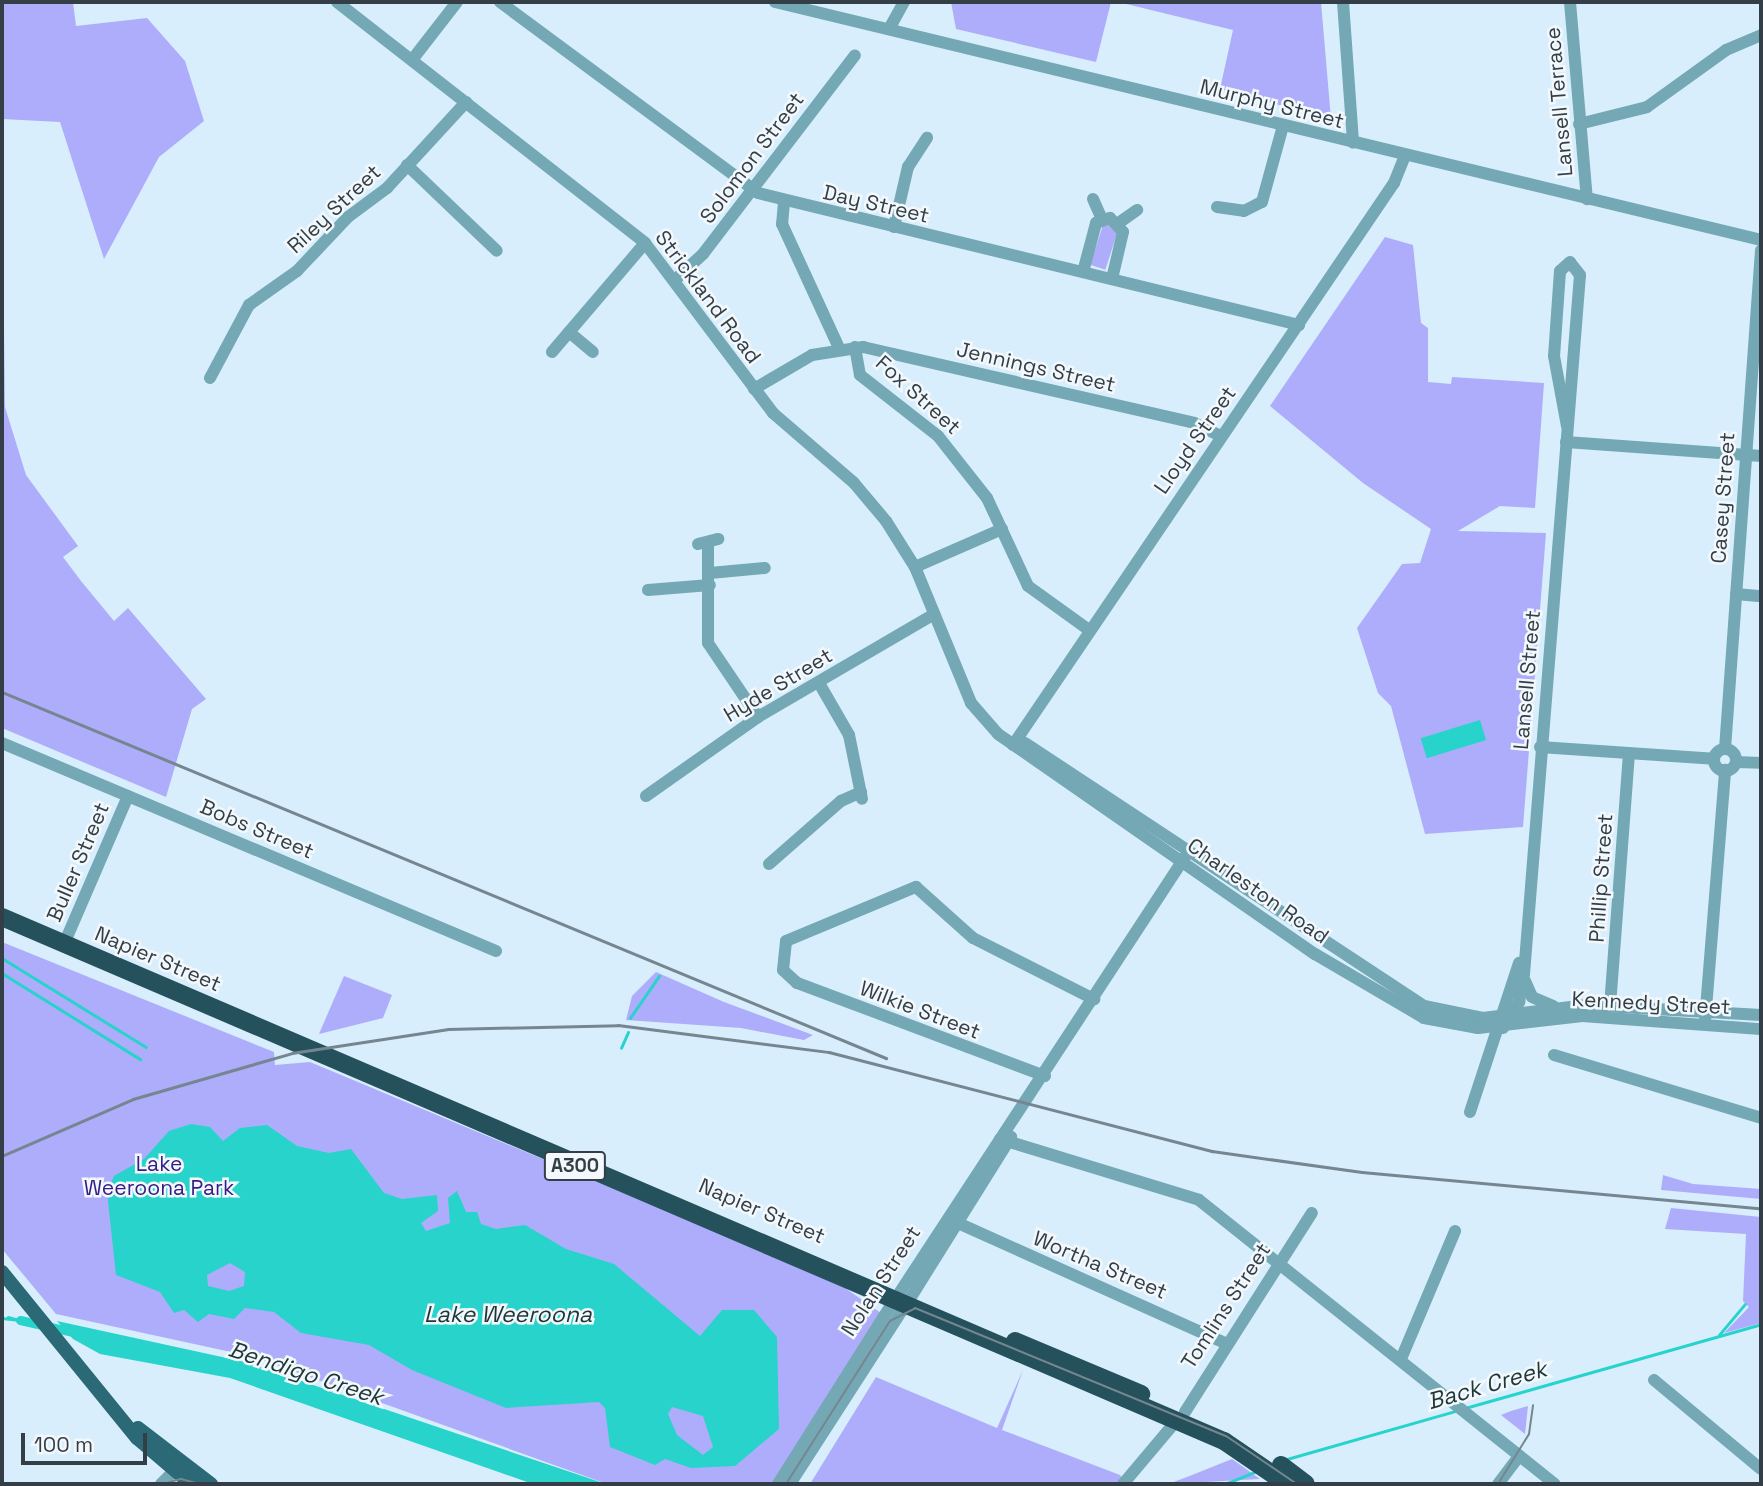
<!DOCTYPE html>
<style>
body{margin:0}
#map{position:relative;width:1763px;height:1486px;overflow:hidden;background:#d8eefc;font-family:"Space Grotesk",sans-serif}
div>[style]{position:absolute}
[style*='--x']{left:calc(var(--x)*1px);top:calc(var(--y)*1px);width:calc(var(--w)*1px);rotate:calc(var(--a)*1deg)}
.green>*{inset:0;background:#aeadfb;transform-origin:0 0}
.water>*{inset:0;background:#27d3cb;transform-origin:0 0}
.stream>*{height:2.5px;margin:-1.25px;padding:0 1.25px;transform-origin:1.25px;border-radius:1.25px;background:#27d3cb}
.canal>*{height:9px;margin:-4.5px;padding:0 4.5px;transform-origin:4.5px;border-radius:4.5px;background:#27d3cb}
.minor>*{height:12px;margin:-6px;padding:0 6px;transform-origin:6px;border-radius:6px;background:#73a8b4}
.minor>.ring{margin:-6px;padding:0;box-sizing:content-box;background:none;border:12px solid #73a8b4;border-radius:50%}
.major>*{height:14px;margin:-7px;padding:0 7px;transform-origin:7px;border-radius:7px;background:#2b6976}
.highway>*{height:18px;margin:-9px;padding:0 9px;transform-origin:9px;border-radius:9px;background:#24515b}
.tram>*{height:2px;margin:-1px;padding:0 1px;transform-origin:1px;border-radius:1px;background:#768690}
.rail>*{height:2.5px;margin:-1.25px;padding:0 1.25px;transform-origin:1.25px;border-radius:1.25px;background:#768690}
span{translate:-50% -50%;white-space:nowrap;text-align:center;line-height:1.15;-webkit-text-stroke:5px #f3f8fc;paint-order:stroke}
.shield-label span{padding:2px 5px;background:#f3f8fc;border:2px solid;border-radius:5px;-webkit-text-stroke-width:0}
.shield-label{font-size:19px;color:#333e46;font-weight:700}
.street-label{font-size:21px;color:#333e46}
.park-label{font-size:21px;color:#341d85}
.water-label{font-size:23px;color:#1e3736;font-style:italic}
.frame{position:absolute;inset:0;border:4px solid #333e46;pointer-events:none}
.scale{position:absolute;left:21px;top:1433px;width:126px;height:32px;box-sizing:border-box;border:4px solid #333e46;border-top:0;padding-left:9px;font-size:21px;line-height:24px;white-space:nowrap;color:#333e46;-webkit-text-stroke:5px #f3f8fc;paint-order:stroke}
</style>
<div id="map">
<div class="green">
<div style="clip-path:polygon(2px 2px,73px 2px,76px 26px,147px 18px,185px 61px,204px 121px,159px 157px,104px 259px,60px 122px,2px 119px)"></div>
<div style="clip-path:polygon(951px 2px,1111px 2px,1096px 62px,956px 29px)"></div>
<div style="clip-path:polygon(1118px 2px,1321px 2px,1331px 119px,1220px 89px,1233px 30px)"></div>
<div style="clip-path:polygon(2px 169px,5px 407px,26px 475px,78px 546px,63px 557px,81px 581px,114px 621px,128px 608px,206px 699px,192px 709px,166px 797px,2px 728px)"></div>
<div style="left:1104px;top:222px;width:16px;height:45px;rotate:18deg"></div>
<div style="clip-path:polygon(1385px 237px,1413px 245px,1421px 323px,1428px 328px,1428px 382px,1451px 384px,1452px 377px,1544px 383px,1535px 508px,1500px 506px,1458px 531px,1546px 533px,1523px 827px,1425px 834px,1391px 706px,1378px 693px,1357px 628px,1402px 564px,1420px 563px,1431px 529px,1363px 483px,1270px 406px)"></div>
<div style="clip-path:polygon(2px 942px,274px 1052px,275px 1065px,310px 1062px,696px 1223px,845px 1288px,881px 1313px,775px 1484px,607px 1484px,254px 1357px,56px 1314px,2px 1249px)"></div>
<div style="clip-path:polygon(656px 972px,724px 1002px,813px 1035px,804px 1040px,741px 1028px,626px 1020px,632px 996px)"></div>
<div style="clip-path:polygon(344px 976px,392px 995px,383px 1018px,319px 1034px)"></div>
<div style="clip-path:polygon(1663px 1175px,1693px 1184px,1761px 1189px,1761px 1199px,1661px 1190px)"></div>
<div style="clip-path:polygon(1671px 1208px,1761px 1217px,1761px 1323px,1724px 1333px,1749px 1307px,1743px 1301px,1746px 1234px,1665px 1229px)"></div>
<div style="clip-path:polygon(1023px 1370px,1002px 1430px,1120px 1475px,1127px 1484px,810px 1484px,876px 1377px,997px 1428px)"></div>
<div style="clip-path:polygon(1528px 1406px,1525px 1434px,1501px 1415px,1511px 1411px)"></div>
<div style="clip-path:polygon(1232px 1459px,1260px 1479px,1168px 1484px,1187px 1477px)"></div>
</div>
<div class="water">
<div style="left:1480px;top:720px;width:21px;height:62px;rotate:73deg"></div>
<div style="clip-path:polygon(evenodd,191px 1124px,210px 1127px,223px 1141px,240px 1128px,267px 1125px,297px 1146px,329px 1153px,351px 1149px,384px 1193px,402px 1199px,437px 1195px,438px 1211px,421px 1223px,426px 1231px,450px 1223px,448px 1198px,457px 1191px,466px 1212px,477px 1212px,481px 1224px,496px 1229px,525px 1225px,566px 1249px,614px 1264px,700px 1336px,722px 1310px,754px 1310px,777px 1337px,779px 1429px,735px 1466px,691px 1468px,665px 1459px,655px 1465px,610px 1447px,605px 1408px,599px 1402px,506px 1408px,412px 1370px,369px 1345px,301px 1333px,274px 1312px,245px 1308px,234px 1319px,209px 1314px,198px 1322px,184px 1310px,174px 1313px,160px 1292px,116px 1275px,107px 1192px,114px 1176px,144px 1159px,169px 1131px,191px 1124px,230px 1263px,245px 1272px,244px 1286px,229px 1291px,208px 1286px,207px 1275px,230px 1263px,191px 1124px,672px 1407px,703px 1416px,713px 1447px,703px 1455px,677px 1435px,668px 1414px,672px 1407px)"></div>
<div style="clip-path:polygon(57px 1321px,245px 1362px,606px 1484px,533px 1484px,230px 1378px,100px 1354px,73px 1339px)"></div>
</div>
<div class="stream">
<div style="--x:2;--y:958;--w:169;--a:31.7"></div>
<div style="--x:2;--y:973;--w:163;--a:31.9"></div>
<div style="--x:630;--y:1018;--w:51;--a:-55.4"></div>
<div style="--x:621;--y:1048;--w:17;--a:-66"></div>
<div style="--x:8;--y:1317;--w:11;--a:15"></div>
<div style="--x:2;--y:1318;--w:18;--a:6"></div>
<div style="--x:1719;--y:1335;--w:40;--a:-50"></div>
<div style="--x:1465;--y:1408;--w:308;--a:-15.8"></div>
<div style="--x:1287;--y:1459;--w:175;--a:-15.9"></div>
<div style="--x:1225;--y:1484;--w:35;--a:-22"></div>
</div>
<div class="canal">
<div style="--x:20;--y:1320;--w:58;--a:12.8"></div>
</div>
<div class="minor">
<div style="--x:337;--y:2;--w:391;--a:38"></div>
<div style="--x:645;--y:243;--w:213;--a:53"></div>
<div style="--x:773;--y:413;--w:107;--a:40.8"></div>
<div style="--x:854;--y:483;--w:50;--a:49.9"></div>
<div style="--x:886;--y:521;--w:54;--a:57.8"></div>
<div style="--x:915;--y:567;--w:147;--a:67.6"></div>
<div style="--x:971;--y:703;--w:41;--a:48.9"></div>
<div style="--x:998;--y:734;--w:386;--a:34.8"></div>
<div style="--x:1315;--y:954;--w:126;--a:30.4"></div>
<div style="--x:1424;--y:1018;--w:55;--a:10.5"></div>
<div style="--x:1478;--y:1028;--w:105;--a:-6.6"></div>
<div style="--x:1582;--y:1016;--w:179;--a:4.2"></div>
<div style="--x:500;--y:2;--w:321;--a:36.5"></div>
<div style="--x:758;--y:193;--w:557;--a:13.71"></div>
<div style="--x:775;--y:2;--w:1014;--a:13.57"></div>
<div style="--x:1343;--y:2;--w:141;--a:85.9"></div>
<div style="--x:1570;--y:2;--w:198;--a:85.1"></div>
<div style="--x:889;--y:29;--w:31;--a:-61"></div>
<div style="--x:412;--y:60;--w:73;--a:-52.2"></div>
<div style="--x:1579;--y:124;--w:70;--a:-14"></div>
<div style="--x:1647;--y:107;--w:97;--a:-35.8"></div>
<div style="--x:1726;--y:50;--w:38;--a:-23"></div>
<div style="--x:407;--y:165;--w:124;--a:43.7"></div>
<div style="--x:1093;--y:199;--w:22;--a:66"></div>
<div style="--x:784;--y:202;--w:22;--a:95"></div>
<div style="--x:782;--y:224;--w:136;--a:65.3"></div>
<div style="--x:1217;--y:207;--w:27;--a:8"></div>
<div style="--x:1244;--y:211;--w:20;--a:-27"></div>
<div style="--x:1262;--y:202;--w:79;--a:-74.6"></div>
<div style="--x:1120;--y:222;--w:21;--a:-35"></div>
<div style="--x:894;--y:227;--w:62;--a:-76.9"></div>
<div style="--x:908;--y:167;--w:35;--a:-57"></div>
<div style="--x:1083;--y:272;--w:51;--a:-75.1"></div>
<div style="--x:1096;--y:223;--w:15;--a:-20"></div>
<div style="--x:1110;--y:218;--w:19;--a:47"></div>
<div style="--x:1123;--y:232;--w:48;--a:103.2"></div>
<div style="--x:675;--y:280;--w:38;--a:-43"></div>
<div style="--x:703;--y:254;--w:250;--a:-52.6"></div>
<div style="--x:569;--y:332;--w:31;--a:40"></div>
<div style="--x:855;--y:347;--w:28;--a:80"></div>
<div style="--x:860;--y:375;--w:99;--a:38"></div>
<div style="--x:938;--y:436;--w:79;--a:51.7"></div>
<div style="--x:987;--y:498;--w:97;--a:65"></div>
<div style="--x:1028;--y:586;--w:75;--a:35.8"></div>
<div style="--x:552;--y:352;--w:143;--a:-49.5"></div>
<div style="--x:210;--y:378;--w:83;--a:-61.9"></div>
<div style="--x:249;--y:305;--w:59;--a:-35.3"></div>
<div style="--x:297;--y:271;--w:74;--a:-46.6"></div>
<div style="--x:348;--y:217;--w:49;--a:-36.6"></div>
<div style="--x:387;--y:188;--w:117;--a:-47.4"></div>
<div style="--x:754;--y:389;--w:67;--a:-30.4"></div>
<div style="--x:812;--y:355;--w:52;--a:-8.9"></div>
<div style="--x:863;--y:347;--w:340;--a:12.9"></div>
<div style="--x:1194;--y:423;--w:30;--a:26"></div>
<div style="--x:1566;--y:442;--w:196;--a:4.1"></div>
<div style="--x:698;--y:544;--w:21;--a:-14"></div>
<div style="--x:708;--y:545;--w:98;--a:90"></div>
<div style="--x:708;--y:643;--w:89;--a:56"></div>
<div style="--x:915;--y:567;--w:95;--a:-23.6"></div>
<div style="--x:710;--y:573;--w:55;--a:-5.2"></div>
<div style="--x:648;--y:590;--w:62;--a:-4.6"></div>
<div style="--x:1736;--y:594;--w:25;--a:5"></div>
<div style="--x:819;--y:683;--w:60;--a:60"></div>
<div style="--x:849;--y:735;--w:65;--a:78.5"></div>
<div style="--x:2;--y:743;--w:536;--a:22.83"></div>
<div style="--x:1025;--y:743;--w:478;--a:33.4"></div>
<div style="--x:1424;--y:1006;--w:60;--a:11.5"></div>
<div style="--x:1483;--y:1018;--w:104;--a:-7.2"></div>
<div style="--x:1586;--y:1005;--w:175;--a:3.3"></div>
<div style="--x:1013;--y:745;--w:679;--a:-55.87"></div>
<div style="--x:1394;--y:183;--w:29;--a:-68"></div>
<div style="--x:1540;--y:747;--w:174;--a:3.9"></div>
<div style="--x:1725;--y:749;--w:500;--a:-85.87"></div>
<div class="ring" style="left:1714px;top:749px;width:10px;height:10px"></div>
<div style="--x:1736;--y:762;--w:25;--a:2"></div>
<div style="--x:646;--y:796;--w:137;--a:-35.2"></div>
<div style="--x:758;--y:717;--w:204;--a:-30.3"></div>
<div style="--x:769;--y:864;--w:96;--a:-41.2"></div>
<div style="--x:841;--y:801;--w:22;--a:-24"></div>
<div style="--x:64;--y:944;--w:161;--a:-66.6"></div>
<div style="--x:1525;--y:981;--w:17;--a:66"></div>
<div style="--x:1532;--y:997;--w:23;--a:23"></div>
<div style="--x:1610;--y:1006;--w:253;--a:-85.7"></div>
<div style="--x:1705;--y:1021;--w:252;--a:-85.4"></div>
<div style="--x:1503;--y:1028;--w:31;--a:-58"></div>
<div style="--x:1519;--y:1002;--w:28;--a:-80"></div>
<div style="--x:1524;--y:974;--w:701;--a:-85.42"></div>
<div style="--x:1580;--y:275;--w:16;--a:-128"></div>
<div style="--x:1570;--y:262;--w:13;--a:138"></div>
<div style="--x:1560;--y:271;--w:85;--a:94"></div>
<div style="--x:1554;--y:356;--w:71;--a:79.5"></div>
<div style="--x:1554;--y:1055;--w:216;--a:16.9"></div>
<div style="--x:1045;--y:1076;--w:265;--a:-159.4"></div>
<div style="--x:797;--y:983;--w:19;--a:-137"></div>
<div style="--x:783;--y:970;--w:29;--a:-84"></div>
<div style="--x:786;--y:941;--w:141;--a:-22.6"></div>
<div style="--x:916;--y:887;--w:76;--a:41.8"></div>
<div style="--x:973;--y:938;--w:136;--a:26.8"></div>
<div style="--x:1470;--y:1112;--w:157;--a:-71.8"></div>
<div style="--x:1000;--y:1139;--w:208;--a:17"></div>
<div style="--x:1199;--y:1200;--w:455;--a:38.6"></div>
<div style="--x:949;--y:1219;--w:305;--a:24.2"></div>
<div style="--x:900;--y:1292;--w:520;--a:-56.77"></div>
<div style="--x:911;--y:1297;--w:189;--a:-58"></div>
<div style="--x:1401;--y:1359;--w:139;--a:-67.1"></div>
<div style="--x:1654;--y:1380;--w:139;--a:39.8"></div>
<div style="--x:1185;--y:1412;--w:236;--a:-57.5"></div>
<div style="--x:161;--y:1484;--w:17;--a:-45"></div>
<div style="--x:778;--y:1484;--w:215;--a:-57.7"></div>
<div style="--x:790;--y:1484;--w:211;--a:-57.2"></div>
<div style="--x:1123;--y:1484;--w:82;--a:-49.9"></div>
<div style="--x:1498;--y:1484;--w:35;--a:-53"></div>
</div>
<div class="major">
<div style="--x:2;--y:1272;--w:214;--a:50.9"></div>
<div style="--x:137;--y:1438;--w:71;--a:40.4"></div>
<div style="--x:138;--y:1428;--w:92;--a:37.5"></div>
</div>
<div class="highway">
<div style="--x:2;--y:917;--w:1330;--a:23.21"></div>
<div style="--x:1224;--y:1441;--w:76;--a:34.3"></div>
<div style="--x:1015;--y:1341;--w:137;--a:22.8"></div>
<div style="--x:1281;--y:1465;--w:31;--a:37"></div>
</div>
<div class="tram">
<div style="--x:163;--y:1484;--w:19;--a:-16"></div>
<div style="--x:181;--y:1479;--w:20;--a:15"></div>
<div style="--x:786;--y:1484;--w:193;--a:-57.5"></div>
<div style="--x:890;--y:1321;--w:28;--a:-27"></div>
<div style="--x:915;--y:1308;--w:336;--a:22.4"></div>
<div style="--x:1226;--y:1436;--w:86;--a:34.1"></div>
<div style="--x:1498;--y:1484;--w:59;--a:-58.2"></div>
<div style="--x:1529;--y:1434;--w:29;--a:-82"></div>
</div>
<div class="rail">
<div style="--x:2;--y:692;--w:957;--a:22.49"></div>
<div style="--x:2;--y:1156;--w:143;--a:-23.5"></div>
<div style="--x:133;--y:1099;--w:166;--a:-16.1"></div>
<div style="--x:292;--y:1053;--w:158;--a:-8.7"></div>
<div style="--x:448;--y:1029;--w:170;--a:-1.3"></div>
<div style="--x:618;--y:1025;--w:213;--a:7.3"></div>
<div style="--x:829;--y:1052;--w:396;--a:14.5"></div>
<div style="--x:1212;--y:1151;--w:151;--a:8"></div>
<div style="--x:1362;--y:1172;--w:401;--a:5.2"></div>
</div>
<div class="shield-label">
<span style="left:575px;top:1166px">A300</span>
</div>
<div class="street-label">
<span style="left:1559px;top:102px;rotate:-95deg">Lansell Terrace</span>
<span style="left:1272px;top:104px;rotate:14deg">Murphy Street</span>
<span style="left:752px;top:158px;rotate:-53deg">Solomon Street</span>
<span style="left:876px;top:204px;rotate:13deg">Day Street</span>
<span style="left:334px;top:209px;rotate:-43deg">Riley Street</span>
<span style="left:708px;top:297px;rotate:53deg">Strickland Road</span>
<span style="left:1036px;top:367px;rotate:13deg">Jennings Street</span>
<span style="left:918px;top:395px;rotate:42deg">Fox Street</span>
<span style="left:1195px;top:440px;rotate:-55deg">Lloyd Street</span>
<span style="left:1723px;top:498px;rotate:-86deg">Casey Street</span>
<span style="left:1527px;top:680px;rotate:-85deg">Lansell Street</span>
<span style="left:778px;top:685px;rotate:-31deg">Hyde Street</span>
<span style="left:257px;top:829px;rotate:23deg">Bobs Street</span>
<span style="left:78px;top:862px;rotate:-67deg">Buller Street</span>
<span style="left:1601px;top:878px;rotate:-86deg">Phillip Street</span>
<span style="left:1258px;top:891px;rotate:35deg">Charleston Road</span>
<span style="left:158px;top:959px;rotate:23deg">Napier Street</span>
<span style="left:1651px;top:1003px;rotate:3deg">Kennedy Street</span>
<span style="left:920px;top:1010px;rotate:21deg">Wilkie Street</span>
<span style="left:762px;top:1211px;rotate:23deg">Napier Street</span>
<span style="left:1100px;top:1265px;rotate:23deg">Wortha Street</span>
<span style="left:881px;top:1281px;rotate:-57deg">Nolan Street</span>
<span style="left:1226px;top:1306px;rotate:-57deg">Tomlins Street</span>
</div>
<div class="park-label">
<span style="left:159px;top:1176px">Lake<br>Weeroona Park</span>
</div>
<div class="water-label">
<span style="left:508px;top:1314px">Lake Weeroona</span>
<span style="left:306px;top:1373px;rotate:18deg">Bendigo Creek</span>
<span style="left:1487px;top:1385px;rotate:-16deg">Back Creek</span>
</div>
<div class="frame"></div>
<div class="scale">100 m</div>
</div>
